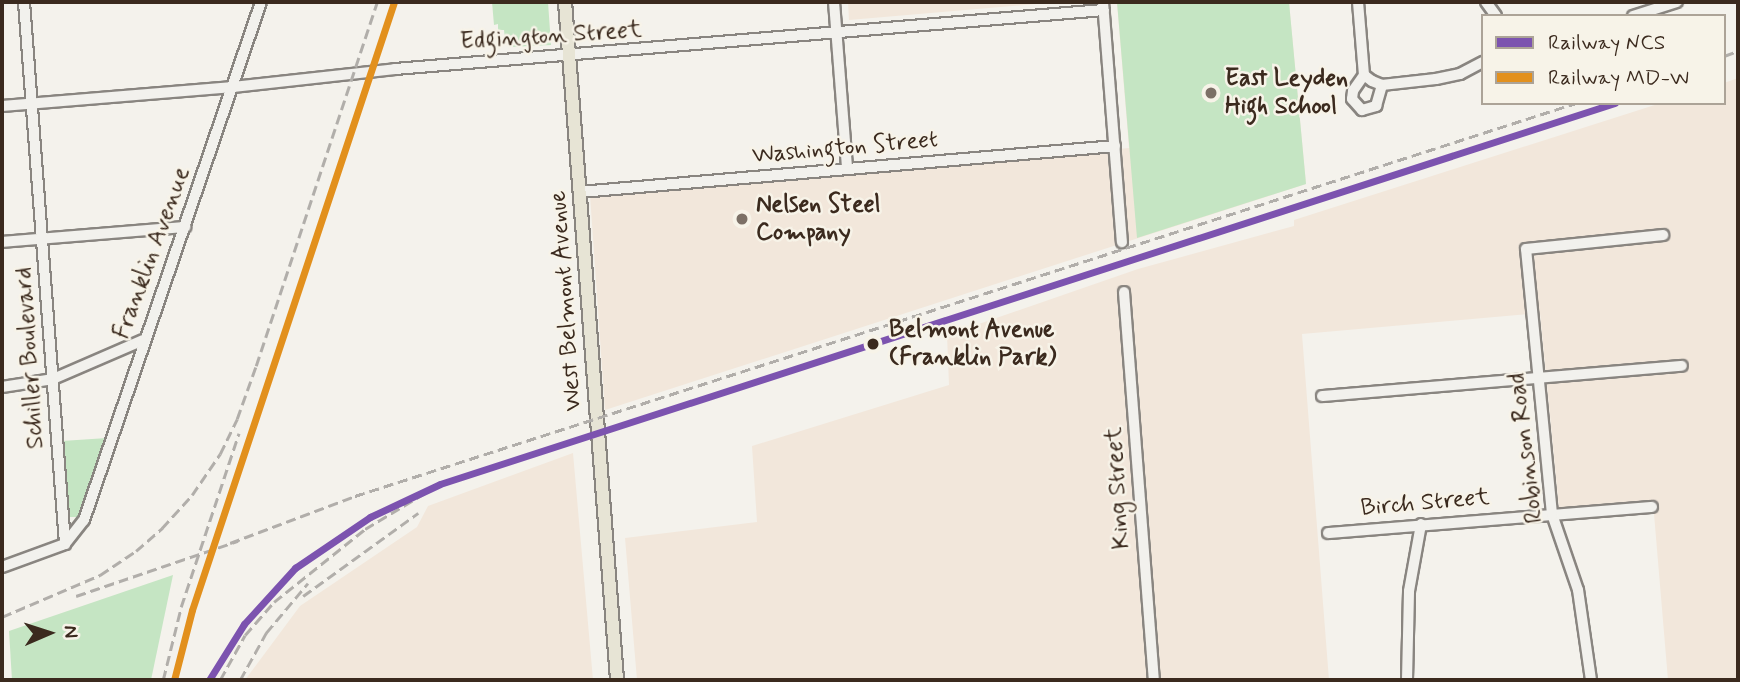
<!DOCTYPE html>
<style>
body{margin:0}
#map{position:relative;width:1740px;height:682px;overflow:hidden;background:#f4f2ec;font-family:Mynerve,sans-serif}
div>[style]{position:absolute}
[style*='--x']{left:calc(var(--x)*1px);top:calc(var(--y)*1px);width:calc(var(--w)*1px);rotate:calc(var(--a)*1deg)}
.built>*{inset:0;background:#f2e7db}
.green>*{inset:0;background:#c5e5c3}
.roads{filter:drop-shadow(2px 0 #898580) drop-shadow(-2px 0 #898580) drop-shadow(0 2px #898580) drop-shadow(0 -2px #898580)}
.minor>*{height:10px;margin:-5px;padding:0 5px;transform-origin:5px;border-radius:5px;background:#f2f1ed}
.major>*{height:12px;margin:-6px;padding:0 6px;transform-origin:6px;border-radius:6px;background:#e7e4d5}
.rail>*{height:2.5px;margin-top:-1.25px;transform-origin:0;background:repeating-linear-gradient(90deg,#b1aeaa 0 10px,transparent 0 15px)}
.rail-1>*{height:7px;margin:-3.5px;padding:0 3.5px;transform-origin:3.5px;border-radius:3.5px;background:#7c53af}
.rail-2>*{height:7px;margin:-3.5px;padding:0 3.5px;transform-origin:3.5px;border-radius:3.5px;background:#e2901d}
.dots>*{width:19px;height:19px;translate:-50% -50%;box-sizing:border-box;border:4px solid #f7f3e8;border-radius:50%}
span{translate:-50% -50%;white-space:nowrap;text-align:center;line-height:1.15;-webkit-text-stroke:5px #f7f3e8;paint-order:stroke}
.street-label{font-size:24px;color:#3b2a1e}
.poi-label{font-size:24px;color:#3b2a1e;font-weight:700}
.left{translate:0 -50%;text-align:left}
.stop-label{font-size:24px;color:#3b2a1e;font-weight:700}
.frame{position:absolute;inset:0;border:4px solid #3b2a1e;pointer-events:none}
.legend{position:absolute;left:1481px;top:14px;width:245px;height:91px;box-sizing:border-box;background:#f7f3e8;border:2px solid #aca397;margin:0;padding:9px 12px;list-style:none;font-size:21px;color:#3b2a1e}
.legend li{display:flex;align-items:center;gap:14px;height:35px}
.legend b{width:35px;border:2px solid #aca397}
.north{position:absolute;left:14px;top:598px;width:70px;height:70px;-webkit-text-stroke:5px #f7f3e8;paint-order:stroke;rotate:87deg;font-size:19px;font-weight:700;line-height:28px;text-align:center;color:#3b2a1e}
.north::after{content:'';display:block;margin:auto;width:24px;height:32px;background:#3b2a1e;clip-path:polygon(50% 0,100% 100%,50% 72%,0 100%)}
</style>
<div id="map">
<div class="built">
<div style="clip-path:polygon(848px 2px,1060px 2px,849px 20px)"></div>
<div style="clip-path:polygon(1117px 2px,1289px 2px,1306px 184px,605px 410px,590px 195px,1129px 148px)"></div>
<div style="clip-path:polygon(1738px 78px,1738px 680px,1668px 680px,1653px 502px,1559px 508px,1540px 313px,1302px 334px,1329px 680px,637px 680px,625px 538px,757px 522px,752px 446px,949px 385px,947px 335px,1138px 269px,1294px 226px,1294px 220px,1661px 103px,1724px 103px,1724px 83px)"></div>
<div style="clip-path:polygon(573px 453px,593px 680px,245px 680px,300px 606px,417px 527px,428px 506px)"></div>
</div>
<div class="green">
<div style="clip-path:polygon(492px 2px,548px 2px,551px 45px,513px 47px,511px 38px,505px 39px,504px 30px,498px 30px,498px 24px,494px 25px)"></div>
<div style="clip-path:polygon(1117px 2px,1289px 2px,1306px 184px,1137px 238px)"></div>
<div style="clip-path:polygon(107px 438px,80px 517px,70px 517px,62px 441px)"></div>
<div style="clip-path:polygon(173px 575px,151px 680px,12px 680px,9px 631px)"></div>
</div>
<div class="roads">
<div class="minor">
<div style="--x:24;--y:2;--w:544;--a:85.67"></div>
<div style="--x:834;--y:2;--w:167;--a:85.5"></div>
<div style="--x:1103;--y:2;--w:241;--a:85.5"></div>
<div style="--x:1358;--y:2;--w:73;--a:85.3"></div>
<div style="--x:1364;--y:75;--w:10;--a:37"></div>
<div style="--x:1372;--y:81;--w:11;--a:22"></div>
<div style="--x:1382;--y:85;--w:54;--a:-6.3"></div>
<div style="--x:1436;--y:79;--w:25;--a:-12"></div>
<div style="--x:1460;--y:74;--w:26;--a:-28"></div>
<div style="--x:1486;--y:2;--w:17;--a:54"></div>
<div style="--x:1633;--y:16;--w:46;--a:-17.7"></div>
<div style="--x:1364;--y:75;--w:19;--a:125"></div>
<div style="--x:1353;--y:91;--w:8;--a:97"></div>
<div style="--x:1352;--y:99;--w:15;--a:48"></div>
<div style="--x:1362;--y:110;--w:15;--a:-16"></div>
<div style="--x:1376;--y:106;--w:22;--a:-74"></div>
<div style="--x:2;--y:106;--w:232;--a:-4.7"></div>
<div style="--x:233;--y:87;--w:163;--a:-6.3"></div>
<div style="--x:395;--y:69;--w:711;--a:-4.76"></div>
<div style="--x:580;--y:192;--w:537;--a:-4.91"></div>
<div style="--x:2;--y:242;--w:184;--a:-4.7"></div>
<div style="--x:1124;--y:292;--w:389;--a:85.6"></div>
<div style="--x:2;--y:387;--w:52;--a:-8.9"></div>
<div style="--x:53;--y:379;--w:98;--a:-23.4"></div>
<div style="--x:1322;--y:396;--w:361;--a:-4.8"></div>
<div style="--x:1328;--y:533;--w:325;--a:-4.6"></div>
<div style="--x:2;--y:567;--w:67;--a:-20.1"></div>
<div style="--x:65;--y:544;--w:31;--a:-52"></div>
<div style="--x:84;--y:520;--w:547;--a:-71.13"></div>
<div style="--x:1407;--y:680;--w:89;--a:-88.7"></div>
<div style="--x:1409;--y:591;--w:68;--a:-79.8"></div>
<div style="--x:1591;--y:680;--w:91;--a:-98.2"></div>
<div style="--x:1578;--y:590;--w:80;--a:-108.9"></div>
<div style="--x:1552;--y:514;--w:266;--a:-95.6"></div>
<div style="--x:1526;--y:249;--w:138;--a:-5.8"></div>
</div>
<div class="major">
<div style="--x:565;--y:2;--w:680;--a:85.61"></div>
</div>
</div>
<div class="rail">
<div style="--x:1724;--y:56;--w:15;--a:-20"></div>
<div style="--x:230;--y:543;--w:134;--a:-20.6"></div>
<div style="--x:355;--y:496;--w:1283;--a:-17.84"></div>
<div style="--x:76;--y:596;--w:171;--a:-18.8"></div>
<div style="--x:303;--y:596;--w:142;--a:-35.8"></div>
<div style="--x:2;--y:617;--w:107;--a:-23.2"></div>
<div style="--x:100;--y:575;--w:43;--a:-33.7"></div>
<div style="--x:136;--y:551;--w:35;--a:-41"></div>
<div style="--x:162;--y:528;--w:45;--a:-47.7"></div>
<div style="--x:192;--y:495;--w:50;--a:-55.7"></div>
<div style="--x:220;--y:454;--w:39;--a:-64"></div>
<div style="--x:237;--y:419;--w:56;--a:-70.3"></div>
<div style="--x:256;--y:366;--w:384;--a:-71.6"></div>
<div style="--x:163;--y:680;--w:75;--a:-76.1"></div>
<div style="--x:181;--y:607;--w:183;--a:-71.6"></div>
<div style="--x:220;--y:680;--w:51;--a:-60.9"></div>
<div style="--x:245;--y:635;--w:44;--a:-48.7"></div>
<div style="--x:274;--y:602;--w:117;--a:-38.7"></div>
<div style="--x:365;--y:529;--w:87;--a:-31"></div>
<div style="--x:240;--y:680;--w:54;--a:-61"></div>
<div style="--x:266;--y:633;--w:65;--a:-50"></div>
</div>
<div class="rail-1">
<div style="--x:209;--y:680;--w:66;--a:-58"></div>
<div style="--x:244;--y:624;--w:76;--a:-47.7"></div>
<div style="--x:295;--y:568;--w:91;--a:-34.2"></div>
<div style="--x:370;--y:517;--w:77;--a:-25.2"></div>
<div style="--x:440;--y:484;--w:1235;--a:-17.97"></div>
</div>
<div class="rail-2">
<div style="--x:174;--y:680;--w:72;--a:-75.6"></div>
<div style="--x:192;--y:610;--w:641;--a:-71.62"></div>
</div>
<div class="dots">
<div style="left:1211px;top:93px;background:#7c7066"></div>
<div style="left:742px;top:219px;background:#7c7066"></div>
<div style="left:873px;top:344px;background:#3b2a1e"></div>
</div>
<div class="street-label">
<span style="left:551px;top:36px;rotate:-4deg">Edgington Street</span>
<span style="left:845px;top:148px;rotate:-5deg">Washington Street</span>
<span style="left:152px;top:253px;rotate:-70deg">Franklin Avenue</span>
<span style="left:566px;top:301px;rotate:-94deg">West Belmont Avenue</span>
<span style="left:30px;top:358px;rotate:-94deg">Schiller Boulevard</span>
<span style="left:1526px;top:448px;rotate:-97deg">Robinson Road</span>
<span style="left:1118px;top:488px;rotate:-94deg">King Street</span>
<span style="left:1425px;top:503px;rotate:-5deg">Birch Street</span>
</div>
<div class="poi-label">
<span class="left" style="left:1225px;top:93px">East Leyden<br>High School</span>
<span class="left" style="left:756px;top:219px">Nelsen Steel<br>Company</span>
</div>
<div class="stop-label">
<span class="left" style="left:889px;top:344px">Belmont Avenue<br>(Franklin Park)</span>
</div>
<div class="frame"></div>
<ul class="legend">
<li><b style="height:9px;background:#7c53af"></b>Railway NCS</li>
<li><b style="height:9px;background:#e2901d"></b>Railway MD-W</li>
</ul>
<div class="north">N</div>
</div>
